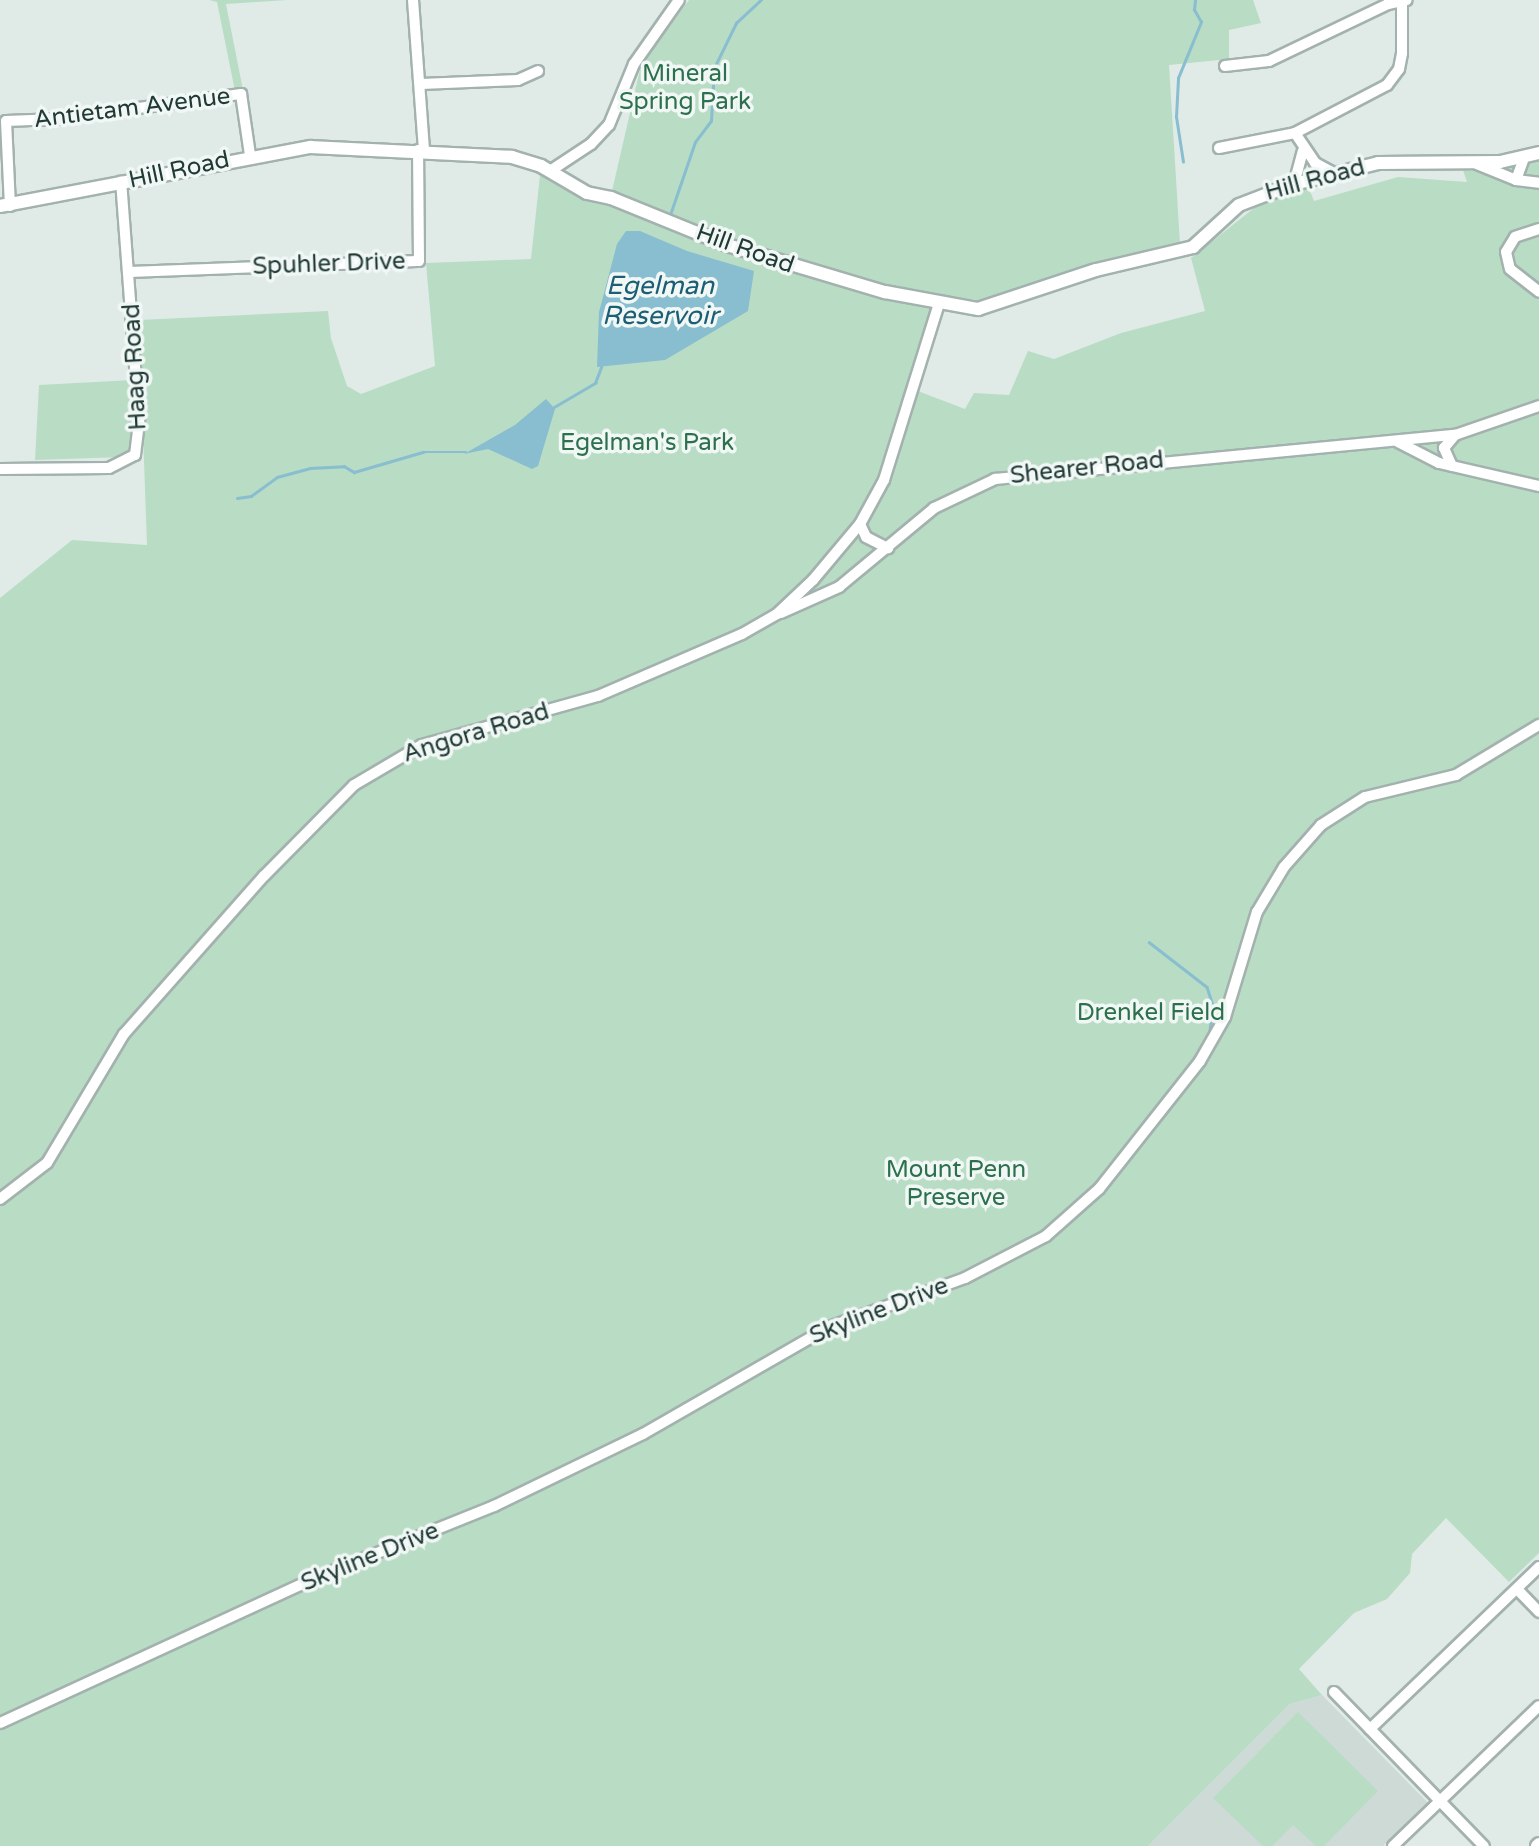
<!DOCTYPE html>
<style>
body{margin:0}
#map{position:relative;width:1539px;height:1846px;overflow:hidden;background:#e0ebe7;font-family:"Varela Round",sans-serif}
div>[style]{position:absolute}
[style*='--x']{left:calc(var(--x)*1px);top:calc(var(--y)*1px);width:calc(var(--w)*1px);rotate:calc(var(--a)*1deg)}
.built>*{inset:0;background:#cedad6}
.green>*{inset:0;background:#b9dcc5}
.water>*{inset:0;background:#88becf}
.stream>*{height:2.5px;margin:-1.25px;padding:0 1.25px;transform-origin:1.25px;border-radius:1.25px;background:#88becf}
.roads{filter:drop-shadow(2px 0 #a3b2ae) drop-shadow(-2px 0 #a3b2ae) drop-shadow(0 2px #a3b2ae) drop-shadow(0 -2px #a3b2ae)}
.minor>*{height:10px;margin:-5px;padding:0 5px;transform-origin:5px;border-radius:5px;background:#fff}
.tertiary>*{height:12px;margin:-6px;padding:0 6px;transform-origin:6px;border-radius:6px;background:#fff}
span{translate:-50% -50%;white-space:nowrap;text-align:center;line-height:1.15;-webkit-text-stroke:7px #f0f7f4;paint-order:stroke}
.park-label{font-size:24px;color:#2c704d}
.street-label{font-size:24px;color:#213a36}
.water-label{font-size:26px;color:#1c5e75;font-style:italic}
</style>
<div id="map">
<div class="built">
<div style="clip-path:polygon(1322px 1695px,1428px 1803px,1383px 1846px,1148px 1846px,1290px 1704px)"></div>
</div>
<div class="green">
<div style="clip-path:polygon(209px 0,287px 0,226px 4px,243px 90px,235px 91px,217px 2px)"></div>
<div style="clip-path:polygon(689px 0,1253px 0,1261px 23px,1229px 30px,1229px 59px,1169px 65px,1180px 243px,1086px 265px,982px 301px,936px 294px,910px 388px,965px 409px,974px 393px,1009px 395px,1028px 351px,1054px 359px,1121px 333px,1205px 311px,1191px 258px,1263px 201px,1308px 186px,1314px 201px,1398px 177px,1467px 182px,1463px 170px,1483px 172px,1539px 159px,1539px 1553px,1509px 1582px,1446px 1518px,1412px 1554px,1410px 1573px,1387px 1599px,1354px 1613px,1299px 1669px,1322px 1695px,1290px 1704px,1148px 1846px,0 1846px,0 598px,72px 540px,147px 545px,139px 320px,328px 311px,331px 338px,347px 386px,361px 394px,435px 366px,426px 263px,531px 259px,540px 175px,565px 190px,609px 204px,641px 65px)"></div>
<div style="clip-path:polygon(132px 380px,136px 429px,131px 450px,124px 457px,35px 460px,39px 385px)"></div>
<div style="clip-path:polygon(1298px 1712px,1378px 1791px,1324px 1846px,1316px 1846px,1293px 1825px,1272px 1846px,1263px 1846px,1213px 1798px)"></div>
</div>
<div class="water">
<div style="clip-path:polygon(626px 231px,640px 231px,687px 251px,754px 271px,748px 311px,665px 360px,597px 367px,599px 312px,617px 244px)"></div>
<div style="clip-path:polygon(546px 399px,555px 409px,538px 466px,532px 469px,488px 449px,464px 454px,515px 425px)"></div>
</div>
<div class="stream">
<div style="--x:1183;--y:162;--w:46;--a:-98.8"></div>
<div style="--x:1176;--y:117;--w:39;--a:-87"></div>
<div style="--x:1178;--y:78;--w:61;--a:-67.7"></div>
<div style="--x:1201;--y:22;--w:14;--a:-120"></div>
<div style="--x:1194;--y:10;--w:10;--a:-84"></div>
<div style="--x:670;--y:215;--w:77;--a:-71.1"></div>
<div style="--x:695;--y:142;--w:26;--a:-53"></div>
<div style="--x:711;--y:121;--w:53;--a:-86.8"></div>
<div style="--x:714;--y:68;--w:50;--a:-63.9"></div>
<div style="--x:736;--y:23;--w:34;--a:-43"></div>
<div style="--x:554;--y:407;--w:48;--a:-30.3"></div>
<div style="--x:595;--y:383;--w:17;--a:-69"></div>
<div style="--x:237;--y:498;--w:14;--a:-8"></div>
<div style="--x:251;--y:496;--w:32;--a:-36"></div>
<div style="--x:277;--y:477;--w:34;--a:-15"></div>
<div style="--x:310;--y:468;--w:34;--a:-3"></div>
<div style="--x:344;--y:466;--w:12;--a:31"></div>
<div style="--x:354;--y:472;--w:72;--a:-16.2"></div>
<div style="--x:423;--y:452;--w:43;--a:0"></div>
<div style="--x:1149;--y:942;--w:73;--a:37.8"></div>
<div style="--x:1207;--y:987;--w:20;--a:72"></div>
<div style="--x:1213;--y:1006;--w:26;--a:97"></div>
</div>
<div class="roads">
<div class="minor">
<div style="--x:413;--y:0;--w:151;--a:85.8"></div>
<div style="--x:1225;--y:66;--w:44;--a:-6.5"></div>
<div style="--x:1269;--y:61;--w:132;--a:-25.6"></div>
<div style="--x:1388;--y:4;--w:19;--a:-12"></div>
<div style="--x:421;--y:84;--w:97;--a:-2.4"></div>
<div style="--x:518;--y:80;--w:22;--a:-24"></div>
<div style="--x:1295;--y:133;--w:36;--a:56"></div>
<div style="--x:1315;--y:163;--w:21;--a:28"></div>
<div style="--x:1219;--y:148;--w:77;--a:-11.2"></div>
<div style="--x:1295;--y:133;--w:104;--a:-27.6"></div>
<div style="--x:1387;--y:85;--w:20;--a:-53"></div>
<div style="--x:1399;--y:69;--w:16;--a:-79"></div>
<div style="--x:1402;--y:53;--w:53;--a:-90"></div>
<div style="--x:1477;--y:164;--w:42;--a:22.3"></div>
<div style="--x:1516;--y:180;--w:23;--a:7"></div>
<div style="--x:550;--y:171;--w:49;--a:-33.4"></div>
<div style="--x:591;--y:144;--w:26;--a:-47"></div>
<div style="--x:609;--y:125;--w:66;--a:-67.7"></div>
<div style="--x:634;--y:64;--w:78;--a:-54.9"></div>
<div style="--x:1516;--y:180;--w:23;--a:-70"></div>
<div style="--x:1294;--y:184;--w:34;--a:-75"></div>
<div style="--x:10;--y:206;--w:85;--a:-92.7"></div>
<div style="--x:6;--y:121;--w:52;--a:-2.2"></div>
<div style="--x:58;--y:119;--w:185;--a:-7.8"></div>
<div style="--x:241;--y:94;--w:62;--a:81.6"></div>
<div style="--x:1539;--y:229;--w:25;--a:162"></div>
<div style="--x:1515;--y:237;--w:17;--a:121"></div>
<div style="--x:1506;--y:252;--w:17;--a:77"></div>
<div style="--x:1510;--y:269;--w:37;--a:38"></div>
<div style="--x:128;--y:272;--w:291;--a:-2.2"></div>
<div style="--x:419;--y:261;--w:111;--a:-90.5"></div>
<div style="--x:1398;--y:442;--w:46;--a:27.1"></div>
<div style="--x:1439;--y:463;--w:103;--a:13"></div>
<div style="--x:1452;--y:466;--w:20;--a:-114"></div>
<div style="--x:1444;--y:448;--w:17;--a:-50"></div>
<div style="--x:0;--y:469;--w:109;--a:-0.5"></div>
<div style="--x:109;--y:468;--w:29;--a:-27"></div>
<div style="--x:135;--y:455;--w:35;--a:-83"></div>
<div style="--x:139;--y:420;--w:239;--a:-94.3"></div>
<div style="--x:860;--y:524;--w:14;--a:65"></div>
<div style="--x:866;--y:537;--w:25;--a:27"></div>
<div style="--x:781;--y:613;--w:64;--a:-24.1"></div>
<div style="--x:839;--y:587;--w:124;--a:-39.7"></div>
<div style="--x:934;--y:508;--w:68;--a:-25.4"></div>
<div style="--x:995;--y:479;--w:462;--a:-5.5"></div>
<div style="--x:1455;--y:435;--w:89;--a:-19"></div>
<div style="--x:0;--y:1199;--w:59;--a:-37.5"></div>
<div style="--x:47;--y:1163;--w:150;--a:-59.2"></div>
<div style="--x:124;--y:1034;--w:211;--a:-48.5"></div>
<div style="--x:264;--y:876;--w:128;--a:-45.3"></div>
<div style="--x:354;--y:785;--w:79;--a:-30.5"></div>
<div style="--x:422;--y:745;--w:183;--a:-15.6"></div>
<div style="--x:598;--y:696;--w:157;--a:-23.3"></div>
<div style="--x:742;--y:634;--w:40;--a:-29.7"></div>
<div style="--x:777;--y:614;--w:50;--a:-43.4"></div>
<div style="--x:813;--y:580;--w:73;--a:-50"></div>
<div style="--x:860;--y:524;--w:50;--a:-61.4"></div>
<div style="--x:884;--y:480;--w:185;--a:-72.7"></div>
<div style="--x:1517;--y:1589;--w:32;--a:46"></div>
<div style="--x:1334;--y:1692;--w:215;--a:45.8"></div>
<div style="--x:0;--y:1723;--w:347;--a:-24.7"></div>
<div style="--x:315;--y:1578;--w:193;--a:-21.9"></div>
<div style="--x:494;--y:1506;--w:165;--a:-25.8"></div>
<div style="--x:643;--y:1434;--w:215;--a:-29.9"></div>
<div style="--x:829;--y:1327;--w:145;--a:-19.8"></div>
<div style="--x:965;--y:1278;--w:91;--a:-27.4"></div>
<div style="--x:1046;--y:1236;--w:71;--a:-41.6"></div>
<div style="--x:1099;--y:1189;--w:163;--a:-51.7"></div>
<div style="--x:1200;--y:1061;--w:51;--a:-60.4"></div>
<div style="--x:1225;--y:1017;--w:110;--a:-73.1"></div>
<div style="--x:1257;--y:912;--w:52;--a:-59"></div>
<div style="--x:1284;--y:867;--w:56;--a:-48.6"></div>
<div style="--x:1321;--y:825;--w:52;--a:-32.5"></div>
<div style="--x:1365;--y:797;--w:94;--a:-13.6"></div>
<div style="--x:1456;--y:775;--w:97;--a:-31.1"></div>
<div style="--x:1370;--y:1729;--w:234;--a:-43.8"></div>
<div style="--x:1393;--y:1846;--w:202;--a:-43.8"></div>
</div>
<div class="tertiary">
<div style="--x:0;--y:206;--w:316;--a:-10.8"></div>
<div style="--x:310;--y:147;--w:202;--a:2.8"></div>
<div style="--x:512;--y:157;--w:30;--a:17"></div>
<div style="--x:541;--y:166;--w:53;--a:30.4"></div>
<div style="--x:587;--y:193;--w:25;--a:12"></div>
<div style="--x:611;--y:198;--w:125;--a:22.1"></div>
<div style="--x:727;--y:245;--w:165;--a:16.6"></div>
<div style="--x:885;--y:292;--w:95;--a:10.4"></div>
<div style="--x:978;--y:309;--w:124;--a:-18.3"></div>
<div style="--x:1096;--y:270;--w:100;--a:-13.3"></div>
<div style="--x:1193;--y:247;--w:62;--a:-42.4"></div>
<div style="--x:1239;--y:205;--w:59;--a:-20.9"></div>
<div style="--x:1294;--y:184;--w:87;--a:-14"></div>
<div style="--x:1378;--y:163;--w:122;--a:-0.5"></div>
<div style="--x:1500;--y:162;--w:40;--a:-13"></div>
<div style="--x:1537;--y:1846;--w:3;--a:-45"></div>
</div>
</div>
<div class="park-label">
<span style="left:685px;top:88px">Mineral<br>Spring Park</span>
<span style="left:647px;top:443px">Egelman's Park</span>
<span style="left:1151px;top:1013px">Drenkel Field</span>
<span style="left:956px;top:1184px">Mount Penn<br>Preserve</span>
</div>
<div class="street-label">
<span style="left:132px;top:108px;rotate:-7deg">Antietam Avenue</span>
<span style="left:179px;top:170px;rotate:-12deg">Hill Road</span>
<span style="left:1315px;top:180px;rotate:-15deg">Hill Road</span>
<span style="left:745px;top:249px;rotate:20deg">Hill Road</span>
<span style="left:329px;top:264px;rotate:-2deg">Spuhler Drive</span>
<span style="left:135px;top:367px;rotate:-93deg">Haag Road</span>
<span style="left:1087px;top:468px;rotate:-6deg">Shearer Road</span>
<span style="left:476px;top:733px;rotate:-17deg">Angora Road</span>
<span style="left:879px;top:1311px;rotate:-21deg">Skyline Drive</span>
<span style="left:370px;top:1557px;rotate:-22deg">Skyline Drive</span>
</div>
<div class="water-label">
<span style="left:660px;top:301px">Egelman<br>Reservoir</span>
</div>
</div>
